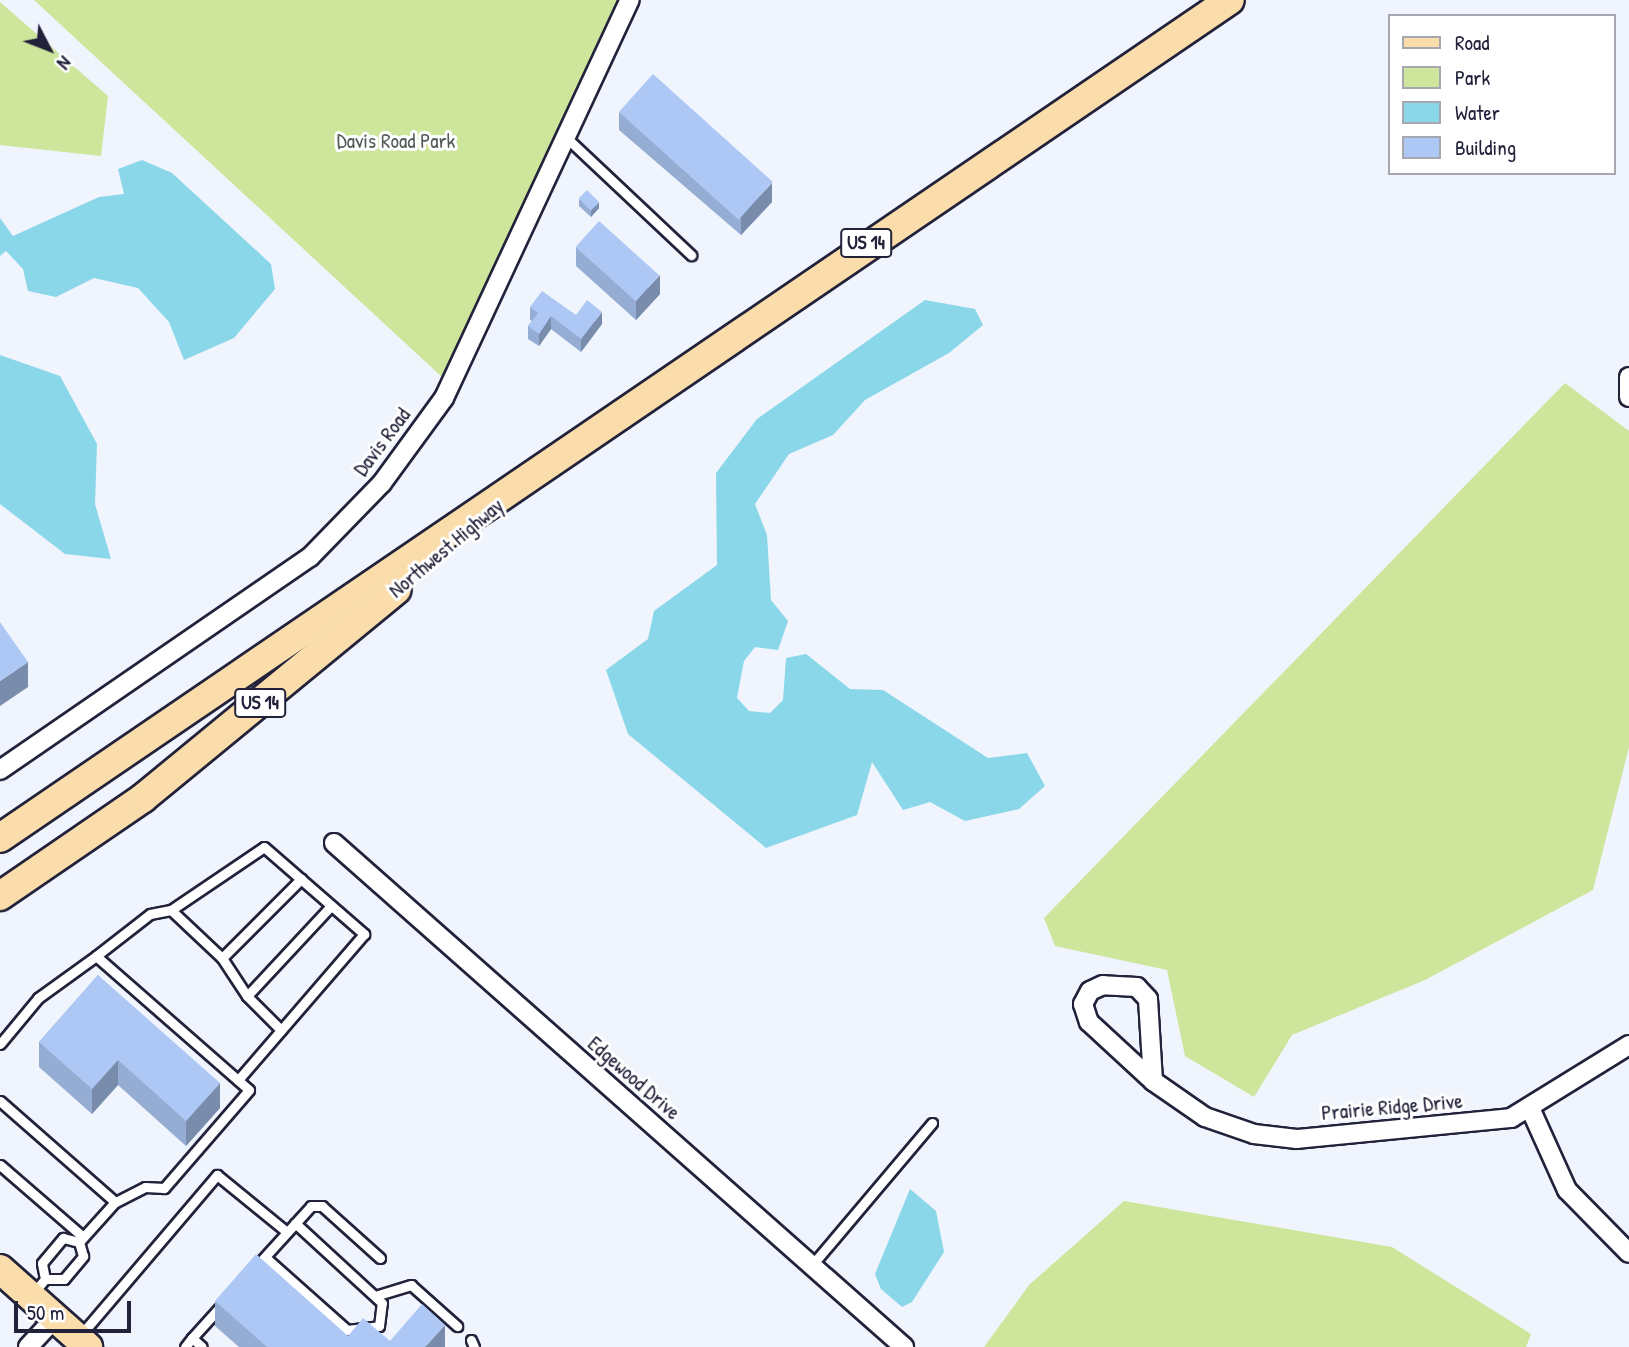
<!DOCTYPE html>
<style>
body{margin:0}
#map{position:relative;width:1629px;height:1347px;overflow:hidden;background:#eff4fd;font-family:"Patrick Hand",sans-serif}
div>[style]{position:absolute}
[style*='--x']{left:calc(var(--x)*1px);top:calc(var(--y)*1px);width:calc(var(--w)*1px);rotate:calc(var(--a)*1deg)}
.green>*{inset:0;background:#cde69c}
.water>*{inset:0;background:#8ad7ea}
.roads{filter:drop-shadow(2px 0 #22223b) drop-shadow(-2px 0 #22223b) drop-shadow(0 2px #22223b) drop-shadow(0 -2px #22223b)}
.lane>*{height:9px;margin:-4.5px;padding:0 4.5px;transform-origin:4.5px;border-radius:4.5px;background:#fff}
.street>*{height:18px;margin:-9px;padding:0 9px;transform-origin:9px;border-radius:9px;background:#fff}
.primary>*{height:28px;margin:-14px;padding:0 14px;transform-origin:14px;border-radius:14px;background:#faddab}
.wall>*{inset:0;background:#95acd3}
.shaded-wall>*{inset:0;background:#798cac}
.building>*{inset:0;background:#adc8f5;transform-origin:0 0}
span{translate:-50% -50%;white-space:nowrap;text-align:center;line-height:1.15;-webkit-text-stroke:6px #fff;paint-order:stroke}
.shield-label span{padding:2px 5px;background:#fff;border:2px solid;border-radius:5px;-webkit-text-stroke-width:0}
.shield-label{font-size:19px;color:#22223b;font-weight:700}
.park-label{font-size:21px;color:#555d58}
.street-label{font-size:21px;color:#22223b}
.legend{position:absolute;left:1388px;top:14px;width:228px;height:161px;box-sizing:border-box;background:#fff;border:2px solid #a7a7b1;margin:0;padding:9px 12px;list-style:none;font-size:21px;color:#22223b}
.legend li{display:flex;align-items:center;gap:14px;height:35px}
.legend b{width:35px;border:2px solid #a7a7b1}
.north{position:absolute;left:14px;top:14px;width:70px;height:70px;-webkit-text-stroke:5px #fff;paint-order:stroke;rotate:132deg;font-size:19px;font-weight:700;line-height:28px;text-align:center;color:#22223b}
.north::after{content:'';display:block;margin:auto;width:24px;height:32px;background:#22223b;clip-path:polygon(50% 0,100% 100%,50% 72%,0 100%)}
.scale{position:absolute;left:14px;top:1301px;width:117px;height:32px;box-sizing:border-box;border:4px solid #22223b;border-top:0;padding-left:9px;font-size:21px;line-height:24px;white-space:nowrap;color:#22223b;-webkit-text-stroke:5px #fff;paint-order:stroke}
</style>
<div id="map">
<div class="green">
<div style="clip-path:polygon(34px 0,617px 0,442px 377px)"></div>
<div style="clip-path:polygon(0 2px,108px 96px,101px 156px,0 145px)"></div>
<div style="clip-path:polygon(1565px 383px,1629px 431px,1629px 747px,1593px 890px,1425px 980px,1292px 1035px,1254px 1097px,1185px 1056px,1167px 970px,1055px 946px,1044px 918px)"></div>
<div style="clip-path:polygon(1124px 1201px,1392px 1247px,1531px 1334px,1526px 1347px,984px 1347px,1029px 1285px)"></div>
</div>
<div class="water">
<div style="clip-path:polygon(142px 160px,172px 173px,271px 264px,275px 289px,234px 338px,184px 360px,169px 322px,138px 288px,94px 278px,56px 297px,28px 291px,23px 269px,6px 251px,0 256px,0 218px,13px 236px,99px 197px,124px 194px,118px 169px)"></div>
<div style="clip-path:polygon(925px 300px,975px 309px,983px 325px,949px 353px,865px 400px,833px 435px,789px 454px,755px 504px,767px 535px,771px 600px,788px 621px,778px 650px,755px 647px,744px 661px,737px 698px,749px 711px,770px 713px,783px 700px,786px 658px,806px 654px,850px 689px,883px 690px,988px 758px,1027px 753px,1045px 786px,1019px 809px,965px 821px,930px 802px,903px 810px,872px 762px,857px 815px,766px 848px,628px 734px,606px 670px,648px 639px,654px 611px,717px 565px,716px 473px,757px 419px)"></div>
<div style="clip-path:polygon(0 355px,60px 376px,97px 444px,95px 504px,111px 559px,65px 554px,0 504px)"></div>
<div style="clip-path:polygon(910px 1189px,936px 1211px,944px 1252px,912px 1302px,902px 1307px,881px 1289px,875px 1274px)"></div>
</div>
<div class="roads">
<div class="lane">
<div style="--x:569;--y:140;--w:168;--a:43.3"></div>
<div style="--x:171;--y:910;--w:70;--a:43.3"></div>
<div style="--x:222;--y:958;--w:45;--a:56.7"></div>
<div style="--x:96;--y:956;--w:68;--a:-37.9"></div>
<div style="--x:150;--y:914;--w:21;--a:-11"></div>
<div style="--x:171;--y:910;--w:112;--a:-34.1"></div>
<div style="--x:264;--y:847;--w:133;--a:41"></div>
<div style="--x:364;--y:934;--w:193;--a:130.8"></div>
<div style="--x:222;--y:958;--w:112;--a:-45"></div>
<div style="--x:281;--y:1030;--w:48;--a:-135"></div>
<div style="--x:247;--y:996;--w:123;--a:-47"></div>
<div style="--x:0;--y:1044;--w:60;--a:-50.4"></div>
<div style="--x:38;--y:998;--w:72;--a:-35.9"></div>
<div style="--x:96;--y:956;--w:203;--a:41.2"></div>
<div style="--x:249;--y:1090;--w:130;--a:130.9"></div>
<div style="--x:164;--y:1188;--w:19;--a:-177"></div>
<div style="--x:145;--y:1187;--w:34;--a:153"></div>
<div style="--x:115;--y:1202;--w:54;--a:132"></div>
<div style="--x:0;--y:1101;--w:153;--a:41.3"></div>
<div style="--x:0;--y:1165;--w:110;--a:40.9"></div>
<div style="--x:265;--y:1257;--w:110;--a:41.7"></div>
<div style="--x:347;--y:1330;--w:32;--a:-7"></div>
<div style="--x:379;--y:1326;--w:23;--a:-83"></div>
<div style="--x:382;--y:1303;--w:118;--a:-137.4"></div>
<div style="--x:261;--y:1261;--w:74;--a:-47.7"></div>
<div style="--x:311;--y:1206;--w:11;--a:0"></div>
<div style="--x:322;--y:1206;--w:78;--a:41.9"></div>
<div style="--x:812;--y:1265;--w:186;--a:-49.8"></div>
<div style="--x:45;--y:1279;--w:16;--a:-101"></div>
<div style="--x:42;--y:1263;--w:33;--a:-50"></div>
<div style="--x:63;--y:1238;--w:16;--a:14"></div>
<div style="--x:33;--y:1293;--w:18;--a:-49"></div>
<div style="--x:45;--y:1279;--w:19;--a:0"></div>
<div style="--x:64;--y:1279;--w:30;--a:-50"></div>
<div style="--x:83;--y:1256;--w:15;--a:-106"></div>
<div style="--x:375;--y:1296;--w:38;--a:-17"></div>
<div style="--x:411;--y:1285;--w:62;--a:41.7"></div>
<div style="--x:79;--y:1337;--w:213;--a:-49.6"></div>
<div style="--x:217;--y:1175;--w:90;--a:39.2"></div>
<div style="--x:192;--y:1338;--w:43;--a:-47.8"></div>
<div style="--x:471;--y:1340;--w:8;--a:67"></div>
<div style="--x:185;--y:1347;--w:11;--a:-52"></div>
<div style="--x:192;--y:1338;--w:13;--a:42"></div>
</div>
<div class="street">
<div style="--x:1629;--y:377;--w:20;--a:90"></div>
<div style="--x:0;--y:770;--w:376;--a:-34.5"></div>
<div style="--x:310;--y:557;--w:103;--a:-45.8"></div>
<div style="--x:382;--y:483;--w:105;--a:-53.9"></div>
<div style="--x:444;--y:398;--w:439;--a:-65"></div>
<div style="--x:334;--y:843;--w:761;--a:41.48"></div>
<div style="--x:1153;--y:1081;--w:82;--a:-93.5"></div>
<div style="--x:1148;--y:999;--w:16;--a:-133"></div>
<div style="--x:1137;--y:987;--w:34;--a:-177"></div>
<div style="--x:1103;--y:985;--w:14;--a:155"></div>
<div style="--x:1090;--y:991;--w:15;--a:118"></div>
<div style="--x:1083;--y:1004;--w:19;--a:72"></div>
<div style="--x:1089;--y:1022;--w:87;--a:42.7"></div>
<div style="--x:1153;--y:1081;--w:63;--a:34.7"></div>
<div style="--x:1205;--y:1117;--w:52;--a:19.1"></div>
<div style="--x:1254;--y:1134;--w:43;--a:6.6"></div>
<div style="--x:1297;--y:1139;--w:215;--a:-5.6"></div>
<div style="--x:1511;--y:1118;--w:139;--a:-31.7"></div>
<div style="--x:1530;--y:1108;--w:90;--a:65.7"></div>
<div style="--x:1567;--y:1190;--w:88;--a:45.5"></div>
<div style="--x:28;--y:1347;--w:40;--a:-47"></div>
</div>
<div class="primary">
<div style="--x:0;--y:838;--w:1488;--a:-34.27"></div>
<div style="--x:0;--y:896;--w:173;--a:-34.4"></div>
<div style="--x:143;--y:798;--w:328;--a:-39.4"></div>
<div style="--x:0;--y:1269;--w:118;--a:41.6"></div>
</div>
</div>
<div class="wall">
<div style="clip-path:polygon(619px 112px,772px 202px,741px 235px,619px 130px)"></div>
<div style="clip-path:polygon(579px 199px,599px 208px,591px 217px,579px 206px)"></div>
<div style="clip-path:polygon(576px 247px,660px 294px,636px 320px,576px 266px)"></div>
<div style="clip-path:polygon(530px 307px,576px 315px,602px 324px,581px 352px,551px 329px,539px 346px,528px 339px,528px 326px,532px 321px,530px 320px)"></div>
<div style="clip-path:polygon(98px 975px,220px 1108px,186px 1146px,118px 1085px,92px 1114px,39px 1067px,39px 1042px)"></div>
<div style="clip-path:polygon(215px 1301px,348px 1336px,445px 1347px,239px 1347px,215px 1326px)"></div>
</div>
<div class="shaded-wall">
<div style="clip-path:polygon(772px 183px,772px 202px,741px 235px,741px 216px)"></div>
<div style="clip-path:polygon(599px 202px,599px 208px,591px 217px,591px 211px)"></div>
<div style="clip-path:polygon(660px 275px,660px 294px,636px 320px,636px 301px)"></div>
<div style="clip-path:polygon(602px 312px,602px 324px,581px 352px,581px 339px)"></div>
<div style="clip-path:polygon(551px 316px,551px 329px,539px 346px,539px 334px)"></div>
<div style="clip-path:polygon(28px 662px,28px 687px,0 706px,0 681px)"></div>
<div style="clip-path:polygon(118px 1060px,118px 1085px,92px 1114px,92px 1089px)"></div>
<div style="clip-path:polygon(220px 1083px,220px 1108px,186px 1146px,186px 1121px)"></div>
<div style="clip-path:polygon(445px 1325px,445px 1347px,425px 1347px)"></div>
</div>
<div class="building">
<div style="left:653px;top:74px;width:161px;height:51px;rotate:42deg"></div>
<div style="left:587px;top:190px;width:17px;height:12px;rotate:45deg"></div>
<div style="left:599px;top:221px;width:81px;height:35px;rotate:42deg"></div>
<div style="clip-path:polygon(542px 291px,576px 315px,587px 300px,602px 312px,581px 339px,551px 316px,539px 334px,528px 326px,538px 313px,530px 307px)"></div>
<div style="clip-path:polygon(0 622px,28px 662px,0 681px)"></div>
<div style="clip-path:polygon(98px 975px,220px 1083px,186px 1121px,118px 1060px,92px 1089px,39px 1042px)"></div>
<div style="clip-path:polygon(256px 1254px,348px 1336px,363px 1318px,390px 1341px,422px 1304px,445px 1325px,425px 1347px,267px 1347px,215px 1301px)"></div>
</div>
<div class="shield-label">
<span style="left:866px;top:243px">US 14</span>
<span style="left:260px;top:703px">US 14</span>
</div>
<div class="park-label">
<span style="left:396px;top:141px">Davis Road Park</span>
</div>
<div class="street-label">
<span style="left:382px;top:442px;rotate:-53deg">Davis Road</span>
<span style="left:446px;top:548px;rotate:-40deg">Northwest Highway</span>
<span style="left:634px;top:1078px;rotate:41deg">Edgewood Drive</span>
<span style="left:1392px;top:1107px;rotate:-5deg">Prairie Ridge Drive</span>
</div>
<ul class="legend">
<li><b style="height:9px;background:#faddab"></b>Road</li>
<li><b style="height:19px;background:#cde69c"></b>Park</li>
<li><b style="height:19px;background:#8ad7ea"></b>Water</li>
<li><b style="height:19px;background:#adc8f5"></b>Building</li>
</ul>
<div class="north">N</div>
<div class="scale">50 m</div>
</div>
